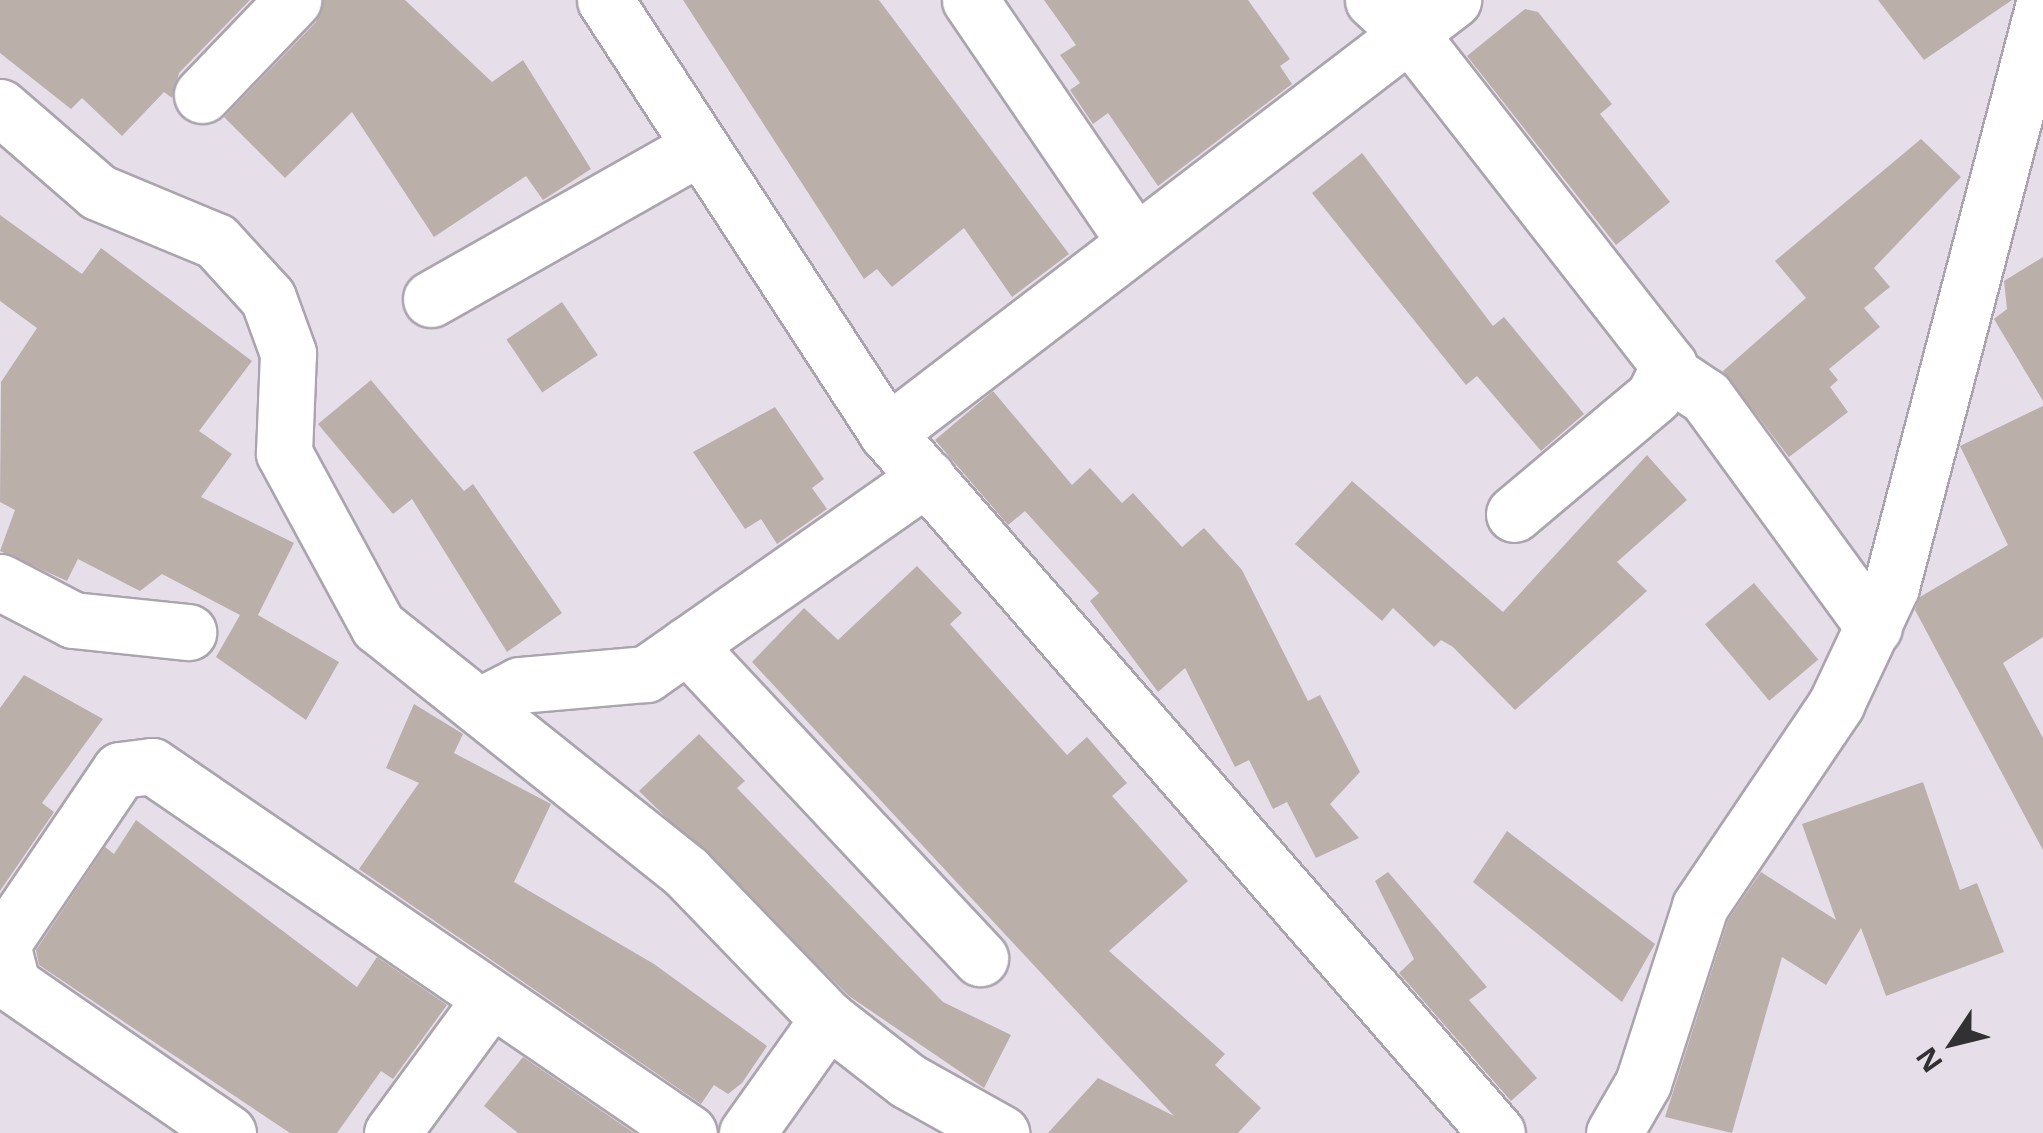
<!DOCTYPE html>
<style>
body{margin:0}
#map{position:relative;width:2043px;height:1133px;overflow:hidden;background:#e6dfe9;font-family:"Open Sans",sans-serif}
div>[style]{position:absolute}
[style*='--x']{left:calc(var(--x)*1px);top:calc(var(--y)*1px);width:calc(var(--w)*1px);rotate:calc(var(--a)*1deg)}
.building>*{inset:0;background:#bbafaa;transform-origin:0 0}
.roads{filter:drop-shadow(2px 0 #aba4ae) drop-shadow(-2px 0 #aba4ae) drop-shadow(0 2px #aba4ae) drop-shadow(0 -2px #aba4ae)}
.minor>*{height:55px;margin:-27.5px;padding:0 27.5px;transform-origin:27.5px;border-radius:27.5px;background:#fff}
span{translate:-50% -50%;white-space:nowrap;text-align:center;line-height:1.15;-webkit-text-stroke:8px #e6dfe9;paint-order:stroke}
.north{position:absolute;left:1903px;top:993px;width:100px;height:100px;-webkit-text-stroke:8px #e6dfe9;paint-order:stroke;rotate:235deg;font-size:28px;font-weight:700;line-height:40px;text-align:center;color:#333034}
.north::after{content:'';display:block;margin:auto;width:35px;height:45px;background:#333034;clip-path:polygon(50% 0,100% 100%,50% 72%,0 100%)}
</style>
<div id="map">
<div class="building">
<div style="clip-path:polygon(0 0,250px 0,179px 73px,172px 98px,164px 92px,122px 136px,82px 98px,71px 109px,0 53px)"></div>
<div style="clip-path:polygon(323px 0,405px 0,492px 82px,523px 60px,591px 169px,543px 200px,526px 176px,434px 237px,352px 112px,285px 178px,224px 117px,316px 22px)"></div>
<div style="clip-path:polygon(683px 0,879px 0,1069px 254px,1012px 297px,964px 228px,892px 287px,877px 269px,864px 279px)"></div>
<div style="clip-path:polygon(1044px 0,1248px 0,1290px 59px,1280px 66px,1292px 84px,1158px 186px,1108px 113px,1093px 124px,1070px 90px,1080px 83px,1060px 55px,1076px 45px)"></div>
<div style="clip-path:polygon(1878px 0,2012px 0,1924px 60px)"></div>
<div style="clip-path:polygon(1525px 9px,1538px 12px,1612px 104px,1600px 114px,1670px 202px,1616px 245px,1467px 56px)"></div>
<div style="clip-path:polygon(1921px 139px,1961px 177px,1874px 268px,1890px 287px,1864px 308px,1880px 327px,1829px 369px,1838px 380px,1830px 387px,1848px 412px,1789px 457px,1723px 371px,1806px 298px,1775px 261px)"></div>
<div style="clip-path:polygon(1362px 153px,1493px 326px,1504px 317px,1584px 414px,1541px 451px,1477px 376px,1466px 385px,1312px 193px)"></div>
<div style="clip-path:polygon(0 215px,82px 274px,101px 248px,252px 361px,199px 431px,232px 454px,201px 497px,294px 543px,258px 615px,339px 662px,306px 720px,216px 657px,240px 615px,162px 574px,140px 591px,78px 559px,67px 581px,0 551px,15px 510px,0 502px,1px 382px,37px 328px,0 301px)"></div>
<div style="clip-path:polygon(2043px 257px,2043px 401px,1994px 319px,2007px 309px,2004px 281px)"></div>
<div style="left:562px;top:302px;width:64px;height:67px;rotate:56deg"></div>
<div style="clip-path:polygon(371px 380px,464px 491px,473px 484px,562px 613px,507px 652px,412px 499px,393px 514px,318px 424px)"></div>
<div style="clip-path:polygon(993px 391px,1072px 485px,1090px 468px,1122px 503px,1133px 493px,1182px 547px,1204px 528px,1242px 570px,1308px 701px,1320px 695px,1360px 772px,1330px 804px,1359px 838px,1316px 858px,1287px 802px,1273px 809px,1249px 760px,1235px 767px,1185px 668px,1158px 692px,1090px 601px,1099px 593px,1025px 511px,1008px 525px,935px 440px)"></div>
<div style="clip-path:polygon(2043px 406px,2043px 637px,2003px 663px,2043px 738px,2043px 850px,1915px 610px,1920px 597px,2008px 545px,1960px 446px)"></div>
<div style="clip-path:polygon(775px 407px,824px 479px,812px 488px,827px 509px,777px 544px,761px 519px,745px 529px,693px 452px)"></div>
<div style="clip-path:polygon(1647px 455px,1687px 500px,1617px 562px,1647px 591px,1515px 710px,1453px 647px,1441px 640px,1434px 647px,1393px 608px,1382px 621px,1295px 544px,1352px 481px,1503px 612px)"></div>
<div style="clip-path:polygon(917px 566px,962px 613px,950px 624px,1067px 755px,1087px 737px,1127px 783px,1112px 796px,1188px 881px,1109px 951px,1225px 1054px,1215px 1065px,1261px 1108px,1238px 1133px,1048px 1133px,1098px 1078px,1174px 1116px,752px 662px,804px 608px,838px 640px)"></div>
<div style="left:1754px;top:583px;width:100px;height:64px;rotate:50deg"></div>
<div style="clip-path:polygon(24px 675px,103px 719px,42px 803px,54px 812px,0 891px,0 708px)"></div>
<div style="clip-path:polygon(414px 704px,463px 734px,454px 753px,551px 804px,514px 882px,654px 964px,767px 1046px,742px 1083px,728px 1094px,714px 1085px,701px 1104px,359px 869px,419px 783px,386px 768px)"></div>
<div style="clip-path:polygon(699px 734px,745px 781px,737px 788px,943px 1002px,1011px 1035px,984px 1088px,849px 996px,639px 791px)"></div>
<div style="clip-path:polygon(1923px 782px,1960px 890px,1977px 883px,2004px 952px,1886px 996px,1861px 928px,1826px 985px,1782px 957px,1732px 1133px,1665px 1117px,1728px 920px,1761px 872px,1836px 920px,1802px 824px)"></div>
<div style="clip-path:polygon(136px 820px,357px 987px,377px 957px,447px 1005px,393px 1079px,381px 1071px,337px 1133px,290px 1133px,39px 965px,36px 950px,105px 847px,114px 854px)"></div>
<div style="clip-path:polygon(1507px 831px,1655px 944px,1622px 1002px,1473px 882px)"></div>
<div style="clip-path:polygon(1388px 872px,1487px 987px,1469px 1000px,1537px 1078px,1511px 1101px,1399px 973px,1414px 959px,1375px 881px)"></div>
<div style="clip-path:polygon(523px 1057px,634px 1133px,518px 1133px,484px 1106px)"></div>
</div>
<div class="roads">
<div class="minor">
<div style="--x:605;--y:0;--w:517;--a:56.93"></div>
<div style="--x:887;--y:433;--w:928;--a:48.93"></div>
<div style="--x:970;--y:0;--w:289;--a:55.7"></div>
<div style="--x:1373;--y:0;--w:50;--a:42.6"></div>
<div style="--x:1410;--y:34;--w:420;--a:52"></div>
<div style="--x:1669;--y:365;--w:34;--a:116"></div>
<div style="--x:1654;--y:396;--w:183;--a:139.9"></div>
<div style="--x:202;--y:95;--w:132;--a:-46.2"></div>
<div style="--x:0;--y:107;--w:130;--a:40.9"></div>
<div style="--x:98;--y:192;--w:128;--a:22.6"></div>
<div style="--x:216;--y:241;--w:77;--a:47.6"></div>
<div style="--x:268;--y:298;--w:59;--a:70"></div>
<div style="--x:288;--y:353;--w:100;--a:92.3"></div>
<div style="--x:284;--y:453;--w:197;--a:61.5"></div>
<div style="--x:378;--y:626;--w:394;--a:38.6"></div>
<div style="--x:686;--y:872;--w:204;--a:46"></div>
<div style="--x:828;--y:1019;--w:101;--a:37.8"></div>
<div style="--x:908;--y:1081;--w:107;--a:29.2"></div>
<div style="--x:431;--y:299;--w:309;--a:-29.5"></div>
<div style="--x:1670;--y:373;--w:43;--a:33.7"></div>
<div style="--x:1706;--y:397;--w:285;--a:53.9"></div>
<div style="--x:887;--y:433;--w:713;--a:-37.42"></div>
<div style="--x:0;--y:582;--w:82;--a:27.5"></div>
<div style="--x:73;--y:620;--w:116;--a:6"></div>
<div style="--x:687;--y:645;--w:429;--a:46.9"></div>
<div style="--x:479;--y:706;--w:46;--a:-27.1"></div>
<div style="--x:520;--y:685;--w:126;--a:-5"></div>
<div style="--x:646;--y:674;--w:343;--a:-35"></div>
<div style="--x:228;--y:1133;--w:262;--a:-145.4"></div>
<div style="--x:12;--y:984;--w:41;--a:-104"></div>
<div style="--x:2;--y:944;--w:210;--a:-55.9"></div>
<div style="--x:120;--y:770;--w:32;--a:-7"></div>
<div style="--x:152;--y:766;--w:650;--a:34.35"></div>
<div style="--x:392;--y:1133;--w:167;--a:-53.7"></div>
<div style="--x:747;--y:1133;--w:140;--a:-54.6"></div>
<div style="--x:1614;--y:1133;--w:58;--a:-59.9"></div>
<div style="--x:1643;--y:1083;--w:186;--a:-72.1"></div>
<div style="--x:1700;--y:906;--w:244;--a:-56"></div>
<div style="--x:1836;--y:704;--w:129;--a:-64.8"></div>
<div style="--x:1891;--y:587;--w:600;--a:-75.31"></div>
</div>
</div>
<div class="north">N</div>
</div>
